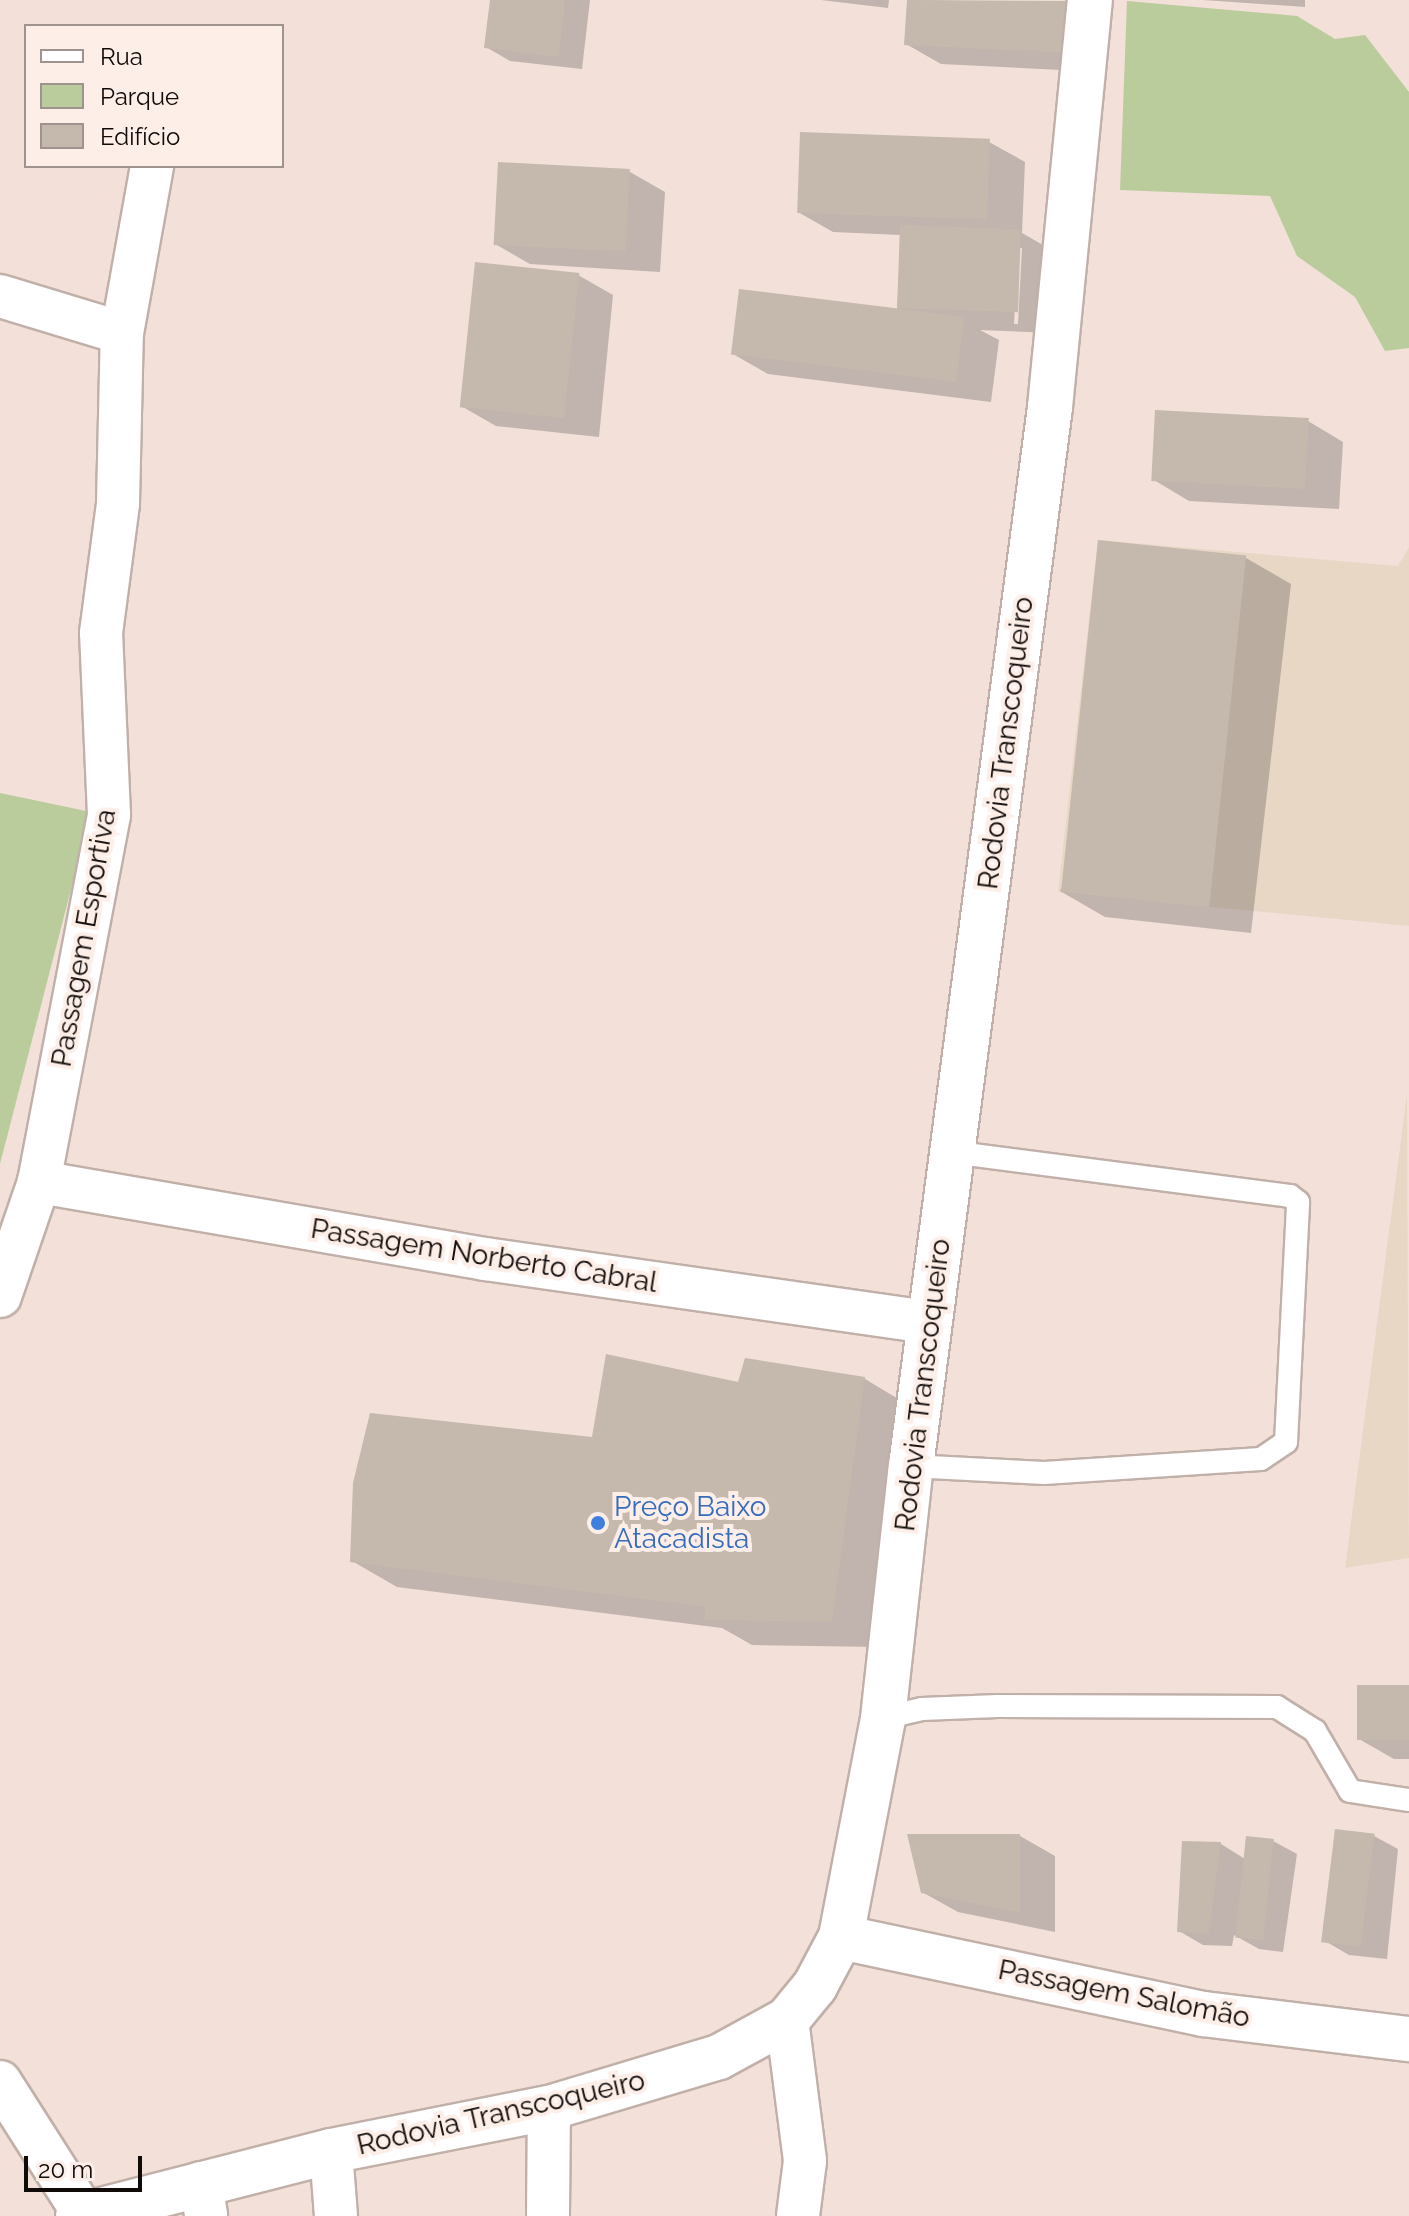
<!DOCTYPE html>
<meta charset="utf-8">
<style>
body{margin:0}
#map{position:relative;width:1409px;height:2216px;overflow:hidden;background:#f2e0d9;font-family:Raleway,sans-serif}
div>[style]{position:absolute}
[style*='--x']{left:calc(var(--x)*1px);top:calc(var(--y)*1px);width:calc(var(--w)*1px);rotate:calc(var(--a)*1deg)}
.industrial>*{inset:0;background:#e9d7c6}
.green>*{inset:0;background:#bacc9c}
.shadow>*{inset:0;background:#0003}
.building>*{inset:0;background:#c5b8ac;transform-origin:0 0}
.roads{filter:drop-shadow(2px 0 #c1b0a9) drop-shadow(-2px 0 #c1b0a9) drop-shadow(0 2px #c1b0a9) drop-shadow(0 -2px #c1b0a9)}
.service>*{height:22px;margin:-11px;padding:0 11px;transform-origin:11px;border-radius:11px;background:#fff}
.minor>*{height:42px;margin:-21px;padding:0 21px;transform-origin:21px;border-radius:21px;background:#fff}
.tertiary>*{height:44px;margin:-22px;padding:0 22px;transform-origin:22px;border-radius:22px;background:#fff}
.secondary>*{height:44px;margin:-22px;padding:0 22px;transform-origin:22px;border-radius:22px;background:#fff}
.dots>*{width:22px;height:22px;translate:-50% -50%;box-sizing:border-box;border:4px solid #fdeee8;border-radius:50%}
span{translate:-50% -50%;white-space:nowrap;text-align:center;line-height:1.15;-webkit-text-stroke:8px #fdeee8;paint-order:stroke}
.street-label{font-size:28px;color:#100a08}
.shop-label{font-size:28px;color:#366cbe}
.left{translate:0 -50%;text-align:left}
.legend{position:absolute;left:24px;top:24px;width:260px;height:144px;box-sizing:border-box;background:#fdeee8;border:2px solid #9e938e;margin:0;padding:10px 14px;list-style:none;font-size:24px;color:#100a08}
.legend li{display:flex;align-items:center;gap:16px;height:40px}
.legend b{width:40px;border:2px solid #9e938e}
.scale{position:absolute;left:24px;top:2156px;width:118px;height:36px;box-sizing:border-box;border:4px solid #100a08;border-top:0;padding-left:10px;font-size:24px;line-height:28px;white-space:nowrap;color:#100a08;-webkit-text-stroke:6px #fdeee8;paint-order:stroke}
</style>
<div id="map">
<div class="industrial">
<div style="clip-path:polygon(1098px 540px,1398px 566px,1409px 547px,1409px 926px,1058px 892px)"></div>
<div style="clip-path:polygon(1407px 1094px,1409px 1558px,1345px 1568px)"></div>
</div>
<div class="green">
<div style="clip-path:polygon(1127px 1px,1297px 16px,1335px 39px,1365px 35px,1409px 92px,1409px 348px,1385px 351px,1355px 297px,1297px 256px,1270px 196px,1120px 190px)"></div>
<div style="clip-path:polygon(0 793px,91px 812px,0 1164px)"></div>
</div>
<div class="shadow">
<div style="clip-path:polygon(492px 0,590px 0,582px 69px,510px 61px,486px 47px)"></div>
<div style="clip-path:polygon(821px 0,889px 0,888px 8px)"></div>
<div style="clip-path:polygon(909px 0,1068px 3px,1101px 72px,941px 64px,906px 44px)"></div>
<div style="clip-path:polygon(1203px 0,1305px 0,1305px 7px)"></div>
<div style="clip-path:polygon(evenodd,989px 142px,1025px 162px,1022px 233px,1055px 252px,1051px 333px,980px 330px,999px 340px,991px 402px,768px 374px,733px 354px,897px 312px,901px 235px,833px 232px,798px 212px,989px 142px,1018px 248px,1022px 248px,1018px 324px,1014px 324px,1018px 248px)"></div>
<div style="clip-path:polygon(630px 172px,665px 192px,660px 272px,530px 264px,495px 244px)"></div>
<div style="clip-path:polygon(578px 275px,613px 295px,599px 437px,496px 426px,461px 406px)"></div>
<div style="clip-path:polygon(1308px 421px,1343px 442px,1339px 509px,1189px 501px,1154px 480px)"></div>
<div style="clip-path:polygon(1246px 558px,1291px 584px,1251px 933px,1105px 917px,1060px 891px)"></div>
<div style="clip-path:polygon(747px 1360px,865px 1379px,910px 1406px,878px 1647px,752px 1645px,722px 1628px,397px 1587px,352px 1561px,593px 1439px,740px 1385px)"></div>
<div style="clip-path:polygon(1409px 1687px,1409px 1759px,1394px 1759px,1359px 1739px)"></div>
<div style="clip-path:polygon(1020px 1836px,1055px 1856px,1055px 1932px,958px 1912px,922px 1892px)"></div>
<div style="clip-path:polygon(1374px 1836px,1398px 1849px,1387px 1959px,1349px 1955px,1325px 1941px)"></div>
<div style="clip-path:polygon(1273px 1841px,1297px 1854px,1283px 1952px,1259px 1949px,1234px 1935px,1232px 1946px,1203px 1945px,1179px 1931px,1183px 1843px,1221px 1844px,1245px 1859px)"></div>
</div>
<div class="building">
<div style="clip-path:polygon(490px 0,565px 0,559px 57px,484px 48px)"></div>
<div style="clip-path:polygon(907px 0,1069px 1px,1066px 53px,904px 45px)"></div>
<div style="left:800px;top:132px;width:190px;height:81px;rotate:2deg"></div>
<div style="left:498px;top:162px;width:132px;height:83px;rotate:3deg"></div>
<div style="left:900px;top:225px;width:121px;height:83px;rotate:2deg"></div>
<div style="left:475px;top:262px;width:105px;height:146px;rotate:6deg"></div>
<div style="left:739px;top:289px;width:227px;height:66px;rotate:7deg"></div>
<div style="left:1155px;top:410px;width:154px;height:71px;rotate:3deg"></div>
<div style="left:1098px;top:540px;width:149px;height:354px;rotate:6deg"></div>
<div style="clip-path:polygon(606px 1354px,738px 1382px,745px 1358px,865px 1377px,832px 1622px,704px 1620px,705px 1607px,350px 1562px,353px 1483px,370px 1413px,592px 1437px)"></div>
<div style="left:1357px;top:1685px;width:52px;height:55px"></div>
<div style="left:1335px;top:1829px;width:40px;height:114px;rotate:7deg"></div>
<div style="clip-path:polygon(907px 1834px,1020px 1834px,1020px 1913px,921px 1893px)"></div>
<div style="left:1246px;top:1836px;width:28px;height:102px;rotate:6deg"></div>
<div style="clip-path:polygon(1182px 1841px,1221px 1842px,1209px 1934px,1177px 1932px)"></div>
</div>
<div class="roads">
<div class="service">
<div style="--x:911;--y:1466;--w:133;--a:3"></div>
<div style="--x:1044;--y:1473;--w:217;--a:-3.7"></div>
<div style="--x:1261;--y:1459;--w:30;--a:-34"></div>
<div style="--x:1286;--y:1442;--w:240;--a:-87.1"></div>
<div style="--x:1298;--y:1202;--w:10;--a:-143"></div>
<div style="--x:1290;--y:1196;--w:340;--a:-172.6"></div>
<div style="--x:883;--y:1718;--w:40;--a:-13"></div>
<div style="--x:922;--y:1709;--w:76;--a:-2.3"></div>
<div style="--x:998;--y:1706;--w:279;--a:0.2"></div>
<div style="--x:1277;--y:1707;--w:45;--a:32.3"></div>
<div style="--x:1315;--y:1731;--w:69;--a:59.7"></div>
<div style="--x:1350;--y:1791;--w:60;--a:8.7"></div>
</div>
<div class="minor">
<div style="--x:0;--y:296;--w:127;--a:16.9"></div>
<div style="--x:39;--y:1182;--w:453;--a:9.8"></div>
<div style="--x:485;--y:1259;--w:449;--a:8.1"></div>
<div style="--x:0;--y:1296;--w:120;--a:-71.1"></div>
<div style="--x:39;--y:1182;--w:374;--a:-79.2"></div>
<div style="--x:109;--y:815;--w:182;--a:-92.5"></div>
<div style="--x:101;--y:633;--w:131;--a:-82.5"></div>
<div style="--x:118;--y:503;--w:170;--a:-88.7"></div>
<div style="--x:122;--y:333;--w:170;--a:-79.8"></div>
<div style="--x:787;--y:2020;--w:142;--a:82.7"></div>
<div style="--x:805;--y:2161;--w:55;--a:97.3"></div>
<div style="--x:0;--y:2082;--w:156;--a:57.5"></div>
<div style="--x:331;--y:2151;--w:65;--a:85.6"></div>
<div style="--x:201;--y:2183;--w:33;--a:81"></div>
<div style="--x:548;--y:2216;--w:108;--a:-89.5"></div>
</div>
<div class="tertiary">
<div style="--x:841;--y:1937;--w:371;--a:12"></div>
<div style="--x:1204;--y:2014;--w:207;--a:7"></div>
</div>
<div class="secondary">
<div style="--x:78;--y:2216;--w:261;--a:-14.4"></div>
<div style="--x:331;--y:2151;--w:222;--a:-11.2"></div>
<div style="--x:549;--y:2108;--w:177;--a:-16.7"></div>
<div style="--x:719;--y:2057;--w:77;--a:-28.6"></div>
<div style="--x:787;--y:2020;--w:44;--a:-50.5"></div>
<div style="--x:815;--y:1986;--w:55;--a:-62"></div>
<div style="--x:841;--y:1937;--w:223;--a:-79.1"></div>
<div style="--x:883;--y:1718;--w:254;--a:-83.7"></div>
<div style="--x:911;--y:1466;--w:1068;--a:-82.52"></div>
<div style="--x:1050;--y:407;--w:409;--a:-84.4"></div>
</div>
</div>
<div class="dots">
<div style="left:598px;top:1523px;background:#3f7fe0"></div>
</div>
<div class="street-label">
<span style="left:1006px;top:743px;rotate:-83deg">Rodovia Transcoqueiro</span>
<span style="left:84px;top:938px;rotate:-80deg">Passagem Esportiva</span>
<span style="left:484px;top:1256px;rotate:9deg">Passagem Norberto Cabral</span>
<span style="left:923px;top:1385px;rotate:-83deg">Rodovia Transcoqueiro</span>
<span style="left:1124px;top:1994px;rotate:11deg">Passagem Salomão</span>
<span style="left:501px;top:2113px;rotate:-13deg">Rodovia Transcoqueiro</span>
</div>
<div class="shop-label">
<span class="left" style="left:614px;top:1523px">Preço Baixo<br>Atacadista</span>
</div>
<ul class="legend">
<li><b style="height:10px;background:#fff"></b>Rua</li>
<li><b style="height:22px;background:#bacc9c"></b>Parque</li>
<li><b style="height:22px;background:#c5b8ac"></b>Edifício</li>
</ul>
<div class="scale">20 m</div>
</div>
